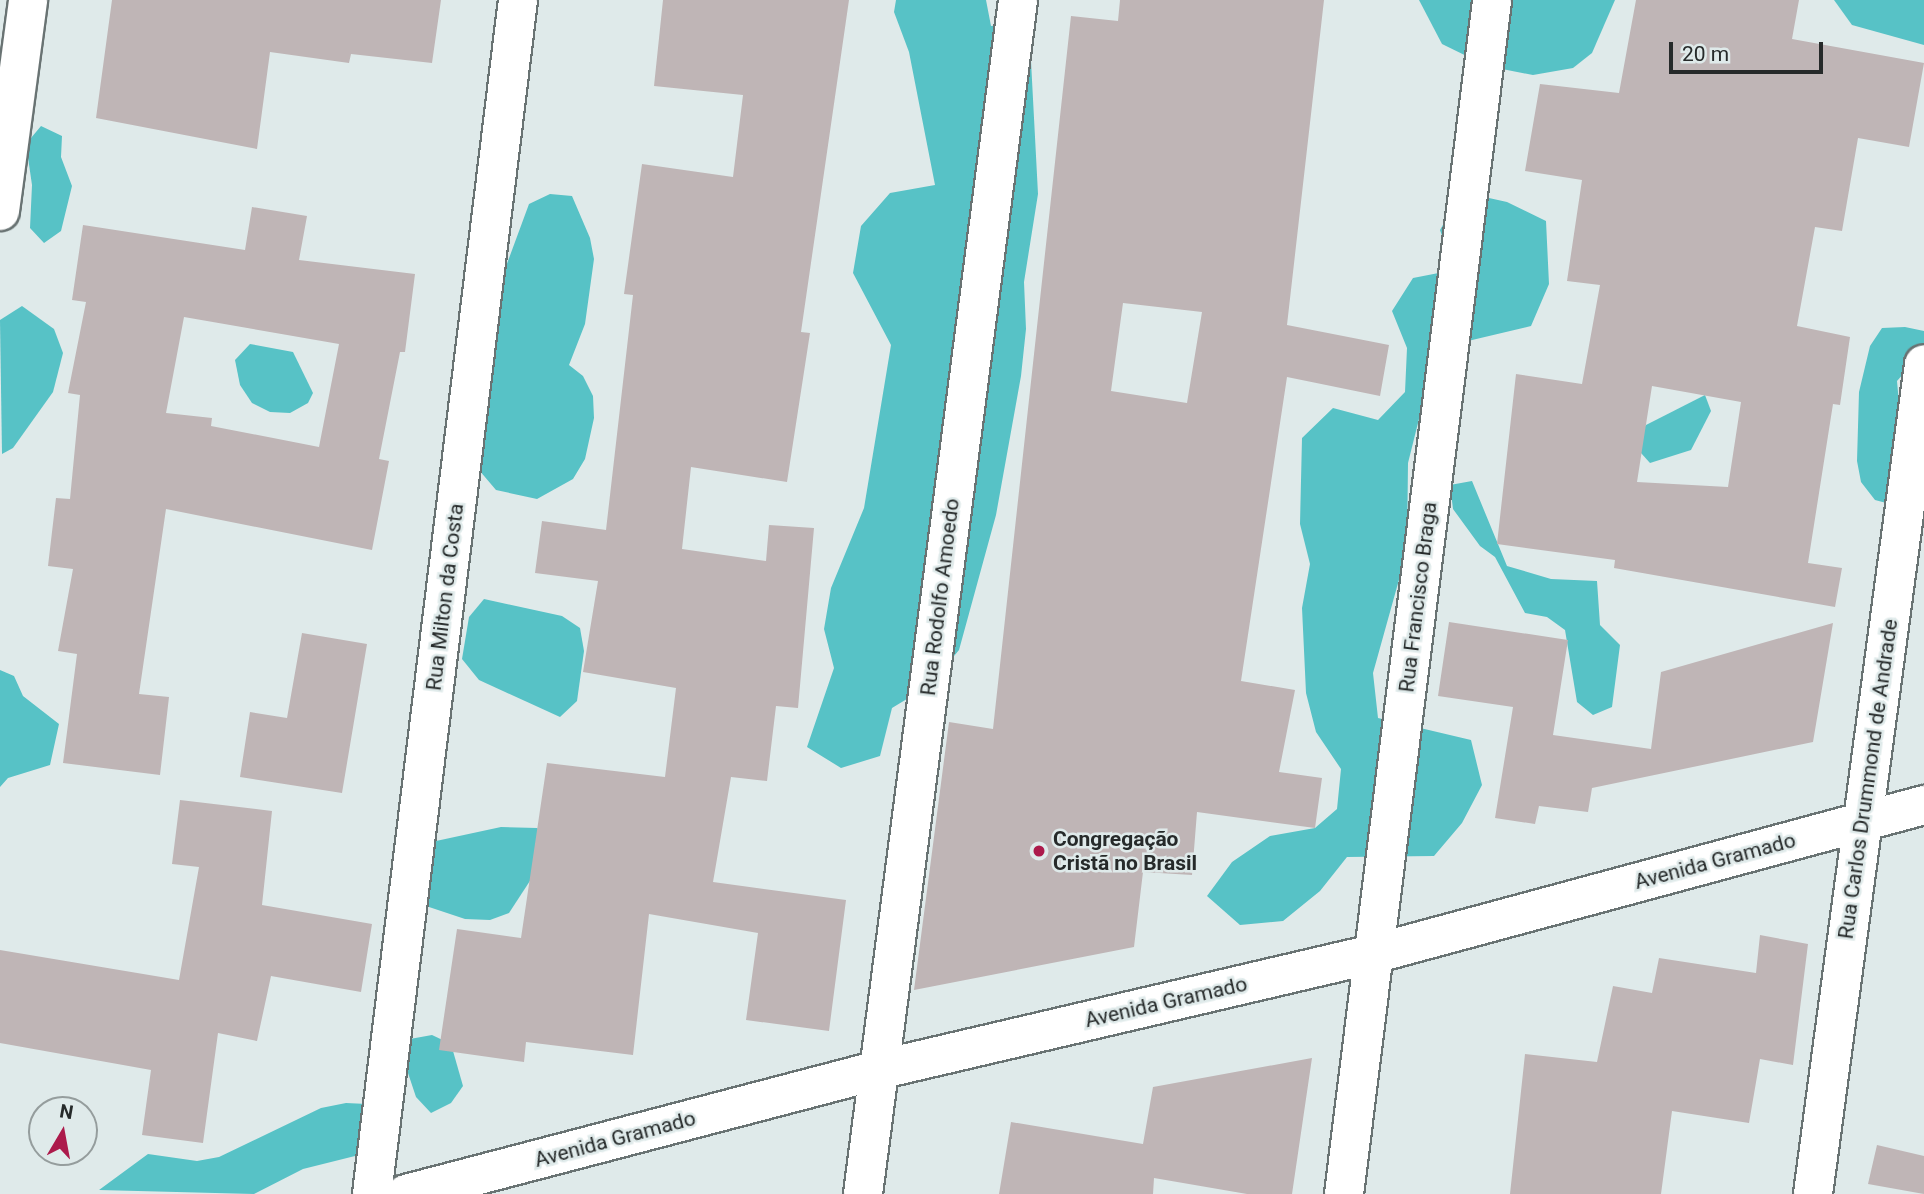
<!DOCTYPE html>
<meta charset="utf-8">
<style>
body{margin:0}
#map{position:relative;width:1924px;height:1194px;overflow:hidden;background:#dfeaea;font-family:Roboto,sans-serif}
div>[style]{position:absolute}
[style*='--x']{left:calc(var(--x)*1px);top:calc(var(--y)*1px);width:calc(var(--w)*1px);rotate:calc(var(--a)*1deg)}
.forest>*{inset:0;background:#57c2c6}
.building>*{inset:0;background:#bfb5b6}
.roads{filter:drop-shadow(2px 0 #697373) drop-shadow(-2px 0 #697373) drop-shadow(0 2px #697373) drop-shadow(0 -2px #697373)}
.minor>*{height:38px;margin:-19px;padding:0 19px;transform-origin:19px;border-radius:19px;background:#fff}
.dots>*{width:19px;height:19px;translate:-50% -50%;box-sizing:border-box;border:4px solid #dfeaea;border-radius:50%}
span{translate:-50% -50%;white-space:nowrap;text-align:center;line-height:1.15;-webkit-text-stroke:5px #dfeaea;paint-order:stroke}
.street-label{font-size:21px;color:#262a2a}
.poi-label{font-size:21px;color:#262a2a;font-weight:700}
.left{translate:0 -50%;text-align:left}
.north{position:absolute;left:28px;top:1096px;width:70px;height:70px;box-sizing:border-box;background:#dfeaea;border:2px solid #959d9d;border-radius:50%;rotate:10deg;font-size:19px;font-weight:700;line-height:28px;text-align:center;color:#262a2a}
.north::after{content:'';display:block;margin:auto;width:24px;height:32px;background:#ac1a4b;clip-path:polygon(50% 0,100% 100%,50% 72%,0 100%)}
.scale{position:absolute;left:1669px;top:42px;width:154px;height:32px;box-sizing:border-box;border:4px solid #262a2a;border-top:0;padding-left:9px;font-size:21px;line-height:24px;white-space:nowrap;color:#262a2a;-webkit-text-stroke:5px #dfeaea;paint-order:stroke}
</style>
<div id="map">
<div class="forest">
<div style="clip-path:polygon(896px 0,986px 0,991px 26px,1009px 24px,1031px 61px,1038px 194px,1024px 282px,1026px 329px,1021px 376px,996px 515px,959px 650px,930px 685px,892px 708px,880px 756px,841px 768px,807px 747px,834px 668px,824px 629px,831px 588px,864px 508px,891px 345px,853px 273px,861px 226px,890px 193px,935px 185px,909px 52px,894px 12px)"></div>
<div style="clip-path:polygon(1419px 0,1615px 0,1592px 53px,1573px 68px,1533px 75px,1487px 66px,1442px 44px)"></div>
<div style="clip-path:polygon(1834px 0,1924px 0,1924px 45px,1852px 25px)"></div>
<div style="clip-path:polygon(41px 126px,62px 136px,61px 157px,72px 186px,61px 231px,44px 243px,30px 228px,32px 185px,26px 144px)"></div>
<div style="clip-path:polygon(1462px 192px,1507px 202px,1546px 221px,1549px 284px,1531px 326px,1451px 345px,1429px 379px,1408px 463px,1407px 551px,1373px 673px,1378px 718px,1471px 740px,1482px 785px,1462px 823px,1434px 856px,1347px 857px,1320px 891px,1283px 921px,1240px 925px,1207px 896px,1232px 862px,1270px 836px,1315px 828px,1337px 809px,1341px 769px,1316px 732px,1306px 693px,1302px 608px,1310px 564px,1300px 524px,1302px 438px,1333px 408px,1378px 420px,1405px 392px,1407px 348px,1392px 311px,1413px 278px,1454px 270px,1440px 230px)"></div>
<div style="clip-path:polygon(550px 194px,572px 196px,590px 238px,594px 259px,585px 324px,569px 365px,583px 376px,593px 396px,594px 418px,585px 459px,573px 479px,537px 499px,496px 490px,479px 470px,494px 299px,529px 204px)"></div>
<div style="clip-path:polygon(22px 306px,54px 329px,63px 353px,53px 392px,13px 448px,2px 454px,0 320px)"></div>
<div style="clip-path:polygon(1905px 327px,1924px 331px,1924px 366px,1912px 364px,1897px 381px,1901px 425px,1924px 451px,1924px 513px,1875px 500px,1861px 482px,1857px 461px,1859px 392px,1870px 346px,1882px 328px)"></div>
<div style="clip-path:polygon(250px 344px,293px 352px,313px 393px,308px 403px,290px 413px,270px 412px,252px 403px,240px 385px,235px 360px)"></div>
<div style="clip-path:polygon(1705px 395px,1711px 411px,1691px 450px,1650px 463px,1632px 443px,1646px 425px)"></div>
<div style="clip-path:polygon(1472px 481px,1507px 566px,1551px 579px,1597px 581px,1600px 625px,1620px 645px,1612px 707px,1593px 715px,1577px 702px,1565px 630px,1547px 617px,1525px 613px,1495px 557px,1480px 546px,1453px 509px,1450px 485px)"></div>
<div style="clip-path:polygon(484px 599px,562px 616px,580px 628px,584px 651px,577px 701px,560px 717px,479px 680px,462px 659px,469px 617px)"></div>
<div style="clip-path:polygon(0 670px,14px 676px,23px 696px,59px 724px,50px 765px,8px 778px,0 787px)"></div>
<div style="clip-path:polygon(501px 827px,537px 828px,556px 841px,509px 913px,490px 920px,465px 919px,426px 906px,424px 853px,436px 841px)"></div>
<div style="clip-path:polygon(432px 1035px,451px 1044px,463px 1086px,451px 1103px,431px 1113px,416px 1097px,403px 1058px,410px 1039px)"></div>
<div style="clip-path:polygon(346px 1103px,367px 1104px,367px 1153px,303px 1169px,254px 1194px,99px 1190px,148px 1154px,197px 1161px,219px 1157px,321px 1108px)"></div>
</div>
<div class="building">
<div style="clip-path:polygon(112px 0,441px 0,432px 63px,351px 54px,349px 63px,270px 52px,257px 149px,96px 118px)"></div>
<div style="clip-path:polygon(663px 0,849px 0,801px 332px,810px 333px,787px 482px,691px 467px,682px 549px,766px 561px,769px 525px,814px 528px,798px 708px,776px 706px,767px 781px,731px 777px,713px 882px,846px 900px,829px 1031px,746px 1020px,758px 933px,649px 914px,633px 1055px,526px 1042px,524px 1062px,439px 1050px,457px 929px,521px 938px,547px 763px,665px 777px,676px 688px,583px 672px,598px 581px,535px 573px,542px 521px,606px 530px,633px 295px,624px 294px,642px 164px,733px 177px,743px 95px,654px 86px)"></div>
<div style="clip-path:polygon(evenodd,1120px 0,1324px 0,1287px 325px,1389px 345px,1380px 396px,1287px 377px,1241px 681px,1295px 690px,1279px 772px,1322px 778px,1315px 828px,1197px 812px,1192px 875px,1143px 872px,1134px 947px,914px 990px,949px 722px,993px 729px,1071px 16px,1118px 21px,1120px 0,1123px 303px,1202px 312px,1187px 403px,1111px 391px,1123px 303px)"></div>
<div style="clip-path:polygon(evenodd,1636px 0,1799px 0,1792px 39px,1924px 63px,1909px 147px,1858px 138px,1842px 231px,1815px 227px,1797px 326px,1850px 337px,1840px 405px,1833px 404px,1808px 563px,1842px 568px,1835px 607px,1614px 568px,1615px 560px,1497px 544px,1516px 374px,1582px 384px,1600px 285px,1567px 281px,1582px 180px,1525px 171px,1540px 84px,1619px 93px,1636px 0,1652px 386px,1741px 402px,1728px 487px,1637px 482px,1652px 386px)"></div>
<div style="clip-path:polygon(evenodd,252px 207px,307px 216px,299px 260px,415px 274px,405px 352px,400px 352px,379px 459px,389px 461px,372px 550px,166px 509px,139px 694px,169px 697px,160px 775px,63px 763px,77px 654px,58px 651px,73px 569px,48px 566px,56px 498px,70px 499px,80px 395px,68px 393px,86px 302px,72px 300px,83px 225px,245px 250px,252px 207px,184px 317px,339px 344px,319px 447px,211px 426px,212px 418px,166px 413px,184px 317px)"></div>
<div style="clip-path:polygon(1449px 622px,1568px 640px,1553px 735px,1651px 749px,1661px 672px,1833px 623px,1813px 742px,1592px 788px,1588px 812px,1539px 806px,1535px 824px,1495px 818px,1513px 707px,1438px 696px)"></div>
<div style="clip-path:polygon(302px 633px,367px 644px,342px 793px,240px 777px,250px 712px,287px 718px)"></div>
<div style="clip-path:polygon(180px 800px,272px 811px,262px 905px,372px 924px,361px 992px,271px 976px,257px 1041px,218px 1033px,203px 1143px,142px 1135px,151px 1070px,0 1043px,0 950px,179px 980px,199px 867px,172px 864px)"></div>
<div style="clip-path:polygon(1760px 935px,1808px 944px,1793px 1065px,1760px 1059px,1749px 1123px,1672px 1111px,1661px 1194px,1510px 1194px,1525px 1054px,1597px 1062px,1613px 986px,1652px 993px,1659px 958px,1756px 973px)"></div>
<div style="clip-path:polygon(1312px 1058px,1292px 1194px,1247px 1194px,1154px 1178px,1153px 1194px,999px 1194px,1011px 1122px,1143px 1144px,1153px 1087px)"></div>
<div style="clip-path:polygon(1877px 1145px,1924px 1156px,1924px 1194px,1868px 1184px)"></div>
</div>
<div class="roads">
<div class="minor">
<div style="--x:0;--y:211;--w:213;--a:-82.4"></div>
<div style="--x:372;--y:1194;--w:1203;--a:-83.03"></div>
<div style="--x:406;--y:1194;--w:488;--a:-14.7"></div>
<div style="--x:878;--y:1070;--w:508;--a:-13.19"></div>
<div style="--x:1373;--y:954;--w:571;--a:-15.13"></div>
<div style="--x:863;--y:1194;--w:1204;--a:-82.6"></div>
<div style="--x:1344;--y:1194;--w:1203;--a:-82.93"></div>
<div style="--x:1813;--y:1194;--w:837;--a:-82.38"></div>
</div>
</div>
<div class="dots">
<div style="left:1039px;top:851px;background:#ac1a4b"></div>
</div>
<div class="street-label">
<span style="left:445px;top:597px;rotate:-83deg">Rua Milton da Costa</span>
<span style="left:940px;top:597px;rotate:-83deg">Rua Rodolfo Amoedo</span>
<span style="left:1418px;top:597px;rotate:-83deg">Rua Francisco Braga</span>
<span style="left:1868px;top:779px;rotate:-82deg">Rua Carlos Drummond de Andrade</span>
<span style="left:1715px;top:861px;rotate:-15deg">Avenida Gramado</span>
<span style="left:1166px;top:1002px;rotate:-13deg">Avenida Gramado</span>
<span style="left:615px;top:1139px;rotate:-15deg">Avenida Gramado</span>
</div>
<div class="poi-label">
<span class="left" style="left:1053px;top:851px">Congregação<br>Cristã no Brasil</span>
</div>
<div class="north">N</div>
<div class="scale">20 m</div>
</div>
